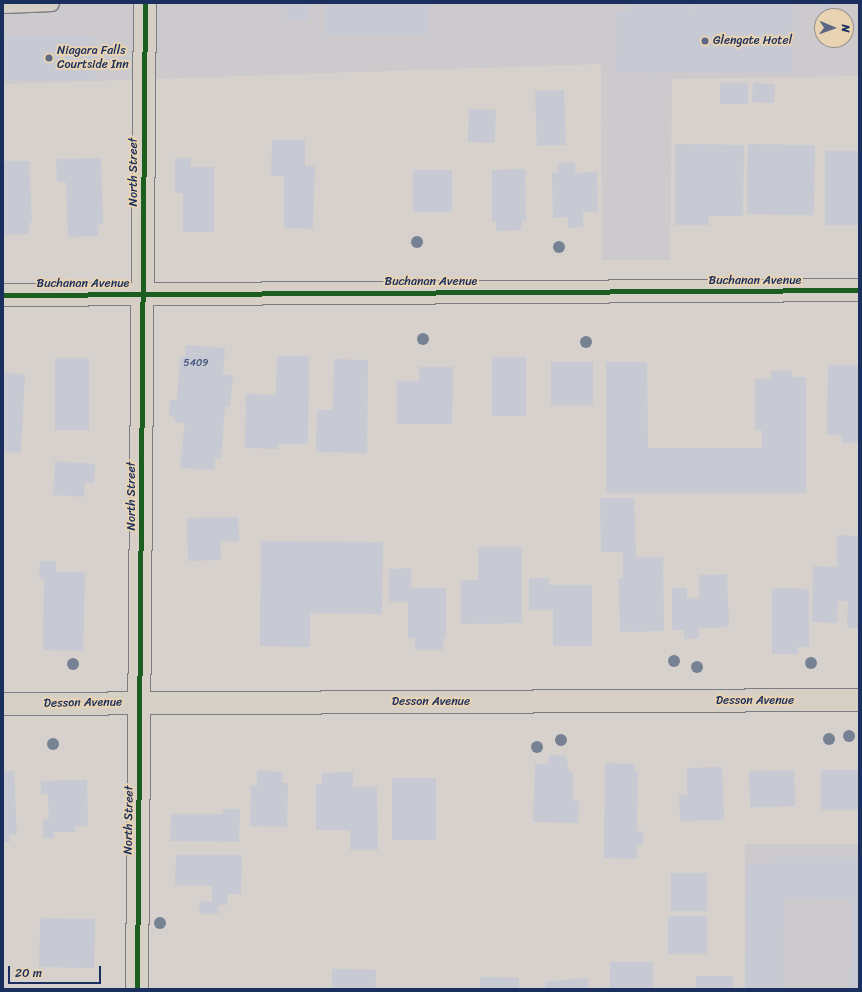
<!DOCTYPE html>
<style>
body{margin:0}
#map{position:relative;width:862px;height:992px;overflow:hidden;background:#d6d1cc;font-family:Sriracha,sans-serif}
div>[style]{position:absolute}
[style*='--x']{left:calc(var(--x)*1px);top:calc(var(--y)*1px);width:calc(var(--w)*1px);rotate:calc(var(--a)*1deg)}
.built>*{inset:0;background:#cccacd;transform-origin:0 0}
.building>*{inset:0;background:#c7c9d3;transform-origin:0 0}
.roads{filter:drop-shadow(1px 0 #7b7d83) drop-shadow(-1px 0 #7b7d83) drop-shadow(0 1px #7b7d83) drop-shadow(0 -1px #7b7d83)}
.service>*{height:15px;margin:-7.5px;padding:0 7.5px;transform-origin:7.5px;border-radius:7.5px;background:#d6cfc5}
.minor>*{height:22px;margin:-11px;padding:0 11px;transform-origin:11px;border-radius:11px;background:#d6cfc5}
.cycleway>*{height:5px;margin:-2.5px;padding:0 2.5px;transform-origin:2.5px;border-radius:2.5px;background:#1b5e20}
.trees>*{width:12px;height:12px;margin:-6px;border-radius:50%;background:#768294}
.dots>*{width:11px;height:11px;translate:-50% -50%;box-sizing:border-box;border:2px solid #e8d3b2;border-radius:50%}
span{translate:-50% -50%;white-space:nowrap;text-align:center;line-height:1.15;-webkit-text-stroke:4px #e8d3b2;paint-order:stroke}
.number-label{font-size:10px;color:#49587d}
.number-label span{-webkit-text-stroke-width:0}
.poi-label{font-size:12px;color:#1b2f5e}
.left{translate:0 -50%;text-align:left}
.street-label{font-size:12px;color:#1b2f5e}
.frame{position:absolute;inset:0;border:4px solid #1b2f5e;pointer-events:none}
.north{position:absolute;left:814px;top:8px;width:40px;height:40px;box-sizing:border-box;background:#e8d3b2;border:1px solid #969190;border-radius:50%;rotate:92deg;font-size:11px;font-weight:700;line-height:16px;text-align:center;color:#1b2f5e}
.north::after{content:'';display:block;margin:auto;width:14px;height:18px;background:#5c6884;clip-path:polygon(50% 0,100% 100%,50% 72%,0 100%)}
.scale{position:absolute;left:8px;top:966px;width:93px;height:18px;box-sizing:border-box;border:2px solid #1b2f5e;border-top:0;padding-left:5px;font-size:12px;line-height:14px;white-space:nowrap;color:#1b2f5e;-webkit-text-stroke:3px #e8d3b2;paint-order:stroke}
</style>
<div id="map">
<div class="built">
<div style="clip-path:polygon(evenodd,3px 3px,859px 3px,859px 76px,672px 79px,670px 260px,602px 260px,601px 64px,3px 84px,3px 3px,822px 16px,846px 16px,846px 40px,822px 40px,822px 16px)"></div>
<div style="left:859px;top:844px;width:145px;height:114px;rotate:90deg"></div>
</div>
<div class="building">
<div style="clip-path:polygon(278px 3px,309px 3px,308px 21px,286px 21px,287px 9px,277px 8px)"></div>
<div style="left:325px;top:3px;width:104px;height:32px"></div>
<div style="clip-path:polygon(630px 3px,690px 3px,690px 11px,693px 11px,693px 3px,793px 3px,792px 73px,616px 72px,617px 11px,630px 11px)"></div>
<div style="left:822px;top:3px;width:13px;height:13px"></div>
<div style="left:3px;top:36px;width:92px;height:44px"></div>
<div style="left:720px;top:83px;width:28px;height:21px"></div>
<div style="left:753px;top:83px;width:22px;height:19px;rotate:3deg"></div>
<div style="left:564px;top:90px;width:55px;height:29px;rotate:88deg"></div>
<div style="left:469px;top:109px;width:27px;height:33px;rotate:2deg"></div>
<div style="clip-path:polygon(272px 140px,305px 140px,305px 166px,315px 166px,313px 229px,284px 228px,284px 176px,271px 176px)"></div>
<div style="clip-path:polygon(675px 144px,744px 145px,743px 216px,708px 216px,709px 225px,675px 225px)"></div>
<div style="left:748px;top:144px;width:67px;height:70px;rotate:1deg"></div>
<div style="left:825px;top:151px;width:34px;height:74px"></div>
<div style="clip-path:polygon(101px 158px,103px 224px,98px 225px,98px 236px,68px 237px,66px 182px,57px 182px,56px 159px)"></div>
<div style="clip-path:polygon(175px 158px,191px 158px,190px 167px,214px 167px,214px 232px,183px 232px,183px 193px,175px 193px)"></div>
<div style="clip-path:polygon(3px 161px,29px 161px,32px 222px,29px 223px,29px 234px,3px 235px)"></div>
<div style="clip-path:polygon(558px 163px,575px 163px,575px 173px,597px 172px,598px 211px,583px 212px,583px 227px,568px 228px,568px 217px,553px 218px,552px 173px,558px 173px)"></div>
<div style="clip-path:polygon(525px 169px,526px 221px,522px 221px,521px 230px,496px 231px,496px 221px,492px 222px,492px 170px)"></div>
<div style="left:413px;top:170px;width:39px;height:42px"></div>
<div style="clip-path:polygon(186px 345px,225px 348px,223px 375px,233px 375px,230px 407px,225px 407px,221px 459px,215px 458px,214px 470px,180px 468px,185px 423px,175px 422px,175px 417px,169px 416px,170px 400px,177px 400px,180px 356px,185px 357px)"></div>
<div style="clip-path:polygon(277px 356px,309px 356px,308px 444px,277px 444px,278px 449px,245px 448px,246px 394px,276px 395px)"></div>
<div style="left:526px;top:357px;width:59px;height:34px;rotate:90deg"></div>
<div style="left:55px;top:358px;width:34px;height:72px"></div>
<div style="clip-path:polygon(334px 359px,368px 360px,367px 453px,316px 452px,317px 410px,333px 410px)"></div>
<div style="left:551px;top:362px;width:42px;height:43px"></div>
<div style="clip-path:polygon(606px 362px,647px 362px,648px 448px,762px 448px,762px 430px,755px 430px,755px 379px,771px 379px,771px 371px,792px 371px,792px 377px,806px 377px,806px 493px,606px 493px)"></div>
<div style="clip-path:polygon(828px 365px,859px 365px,859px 443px,842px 443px,842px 435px,827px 435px)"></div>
<div style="clip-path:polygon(419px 367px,453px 367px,452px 424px,397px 424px,397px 381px,419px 381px)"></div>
<div style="left:3px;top:373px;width:22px;height:79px;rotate:3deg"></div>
<div style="clip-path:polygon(55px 461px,95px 464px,94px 483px,85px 483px,84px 497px,53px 495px)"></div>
<div style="clip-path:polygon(600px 498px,634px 498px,636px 557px,663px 557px,664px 631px,620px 632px,619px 578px,623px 578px,623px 552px,601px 552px)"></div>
<div style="clip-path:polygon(238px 517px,239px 541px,220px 541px,221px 560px,188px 561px,187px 518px)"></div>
<div style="clip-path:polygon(837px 535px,859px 536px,859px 634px,857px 628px,847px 627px,848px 601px,838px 601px,837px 623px,812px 622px,813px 566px,837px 567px)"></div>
<div style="clip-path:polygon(261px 541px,383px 542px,382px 614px,310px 613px,310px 647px,260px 646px)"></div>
<div style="clip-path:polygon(478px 547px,522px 547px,522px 623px,461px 624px,461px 581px,478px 580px)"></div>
<div style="clip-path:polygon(40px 561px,56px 561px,56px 572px,85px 572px,83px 651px,43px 650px,44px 579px,39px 579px)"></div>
<div style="clip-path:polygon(411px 568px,411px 588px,446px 588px,446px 638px,443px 639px,443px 650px,415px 650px,415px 638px,408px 638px,408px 602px,389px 602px,389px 569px)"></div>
<div style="clip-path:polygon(727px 574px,729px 627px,699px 628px,699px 638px,684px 639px,684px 630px,672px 630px,672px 588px,687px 588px,687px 598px,699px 598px,699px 575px)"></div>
<div style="clip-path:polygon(529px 578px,549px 578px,549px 585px,592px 585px,592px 646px,553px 646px,553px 610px,529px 610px)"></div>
<div style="clip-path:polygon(772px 588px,809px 589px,809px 647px,798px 647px,798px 654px,772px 654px)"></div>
<div style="clip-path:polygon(549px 755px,566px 756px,569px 772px,573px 772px,573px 800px,579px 801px,578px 823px,533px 822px,535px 764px,548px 764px)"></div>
<div style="clip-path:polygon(605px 763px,635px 764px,635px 772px,638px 772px,637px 831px,643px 831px,643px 845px,637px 845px,637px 859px,604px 858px)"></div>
<div style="clip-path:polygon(722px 767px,724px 820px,680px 821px,679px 795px,687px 795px,687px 768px)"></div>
<div style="left:794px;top:770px;width:36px;height:45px;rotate:88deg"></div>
<div style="left:859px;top:770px;width:40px;height:38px;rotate:90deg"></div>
<div style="clip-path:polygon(3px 771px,14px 771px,17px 835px,9px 835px,10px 842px,3px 842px)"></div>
<div style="clip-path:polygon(257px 771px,283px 772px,282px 783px,288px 783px,287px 827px,250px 826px,251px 785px,257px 786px)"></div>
<div style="clip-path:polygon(353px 772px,353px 787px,377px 787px,378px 850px,350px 850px,350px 830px,316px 830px,316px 784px,322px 784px,322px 773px)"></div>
<div style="left:392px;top:778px;width:44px;height:62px"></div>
<div style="clip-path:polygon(87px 780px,88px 826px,75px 826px,75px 832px,54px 832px,54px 838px,43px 838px,43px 820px,49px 819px,48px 794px,41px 794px,41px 781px)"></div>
<div style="clip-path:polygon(223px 809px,240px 809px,239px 842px,170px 841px,171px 814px,223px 814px)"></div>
<div style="clip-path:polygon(176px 855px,242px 855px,241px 894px,228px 894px,227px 905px,219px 905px,218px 914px,200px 914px,199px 901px,212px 902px,212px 886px,175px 885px)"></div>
<div style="clip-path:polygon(775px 857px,859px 858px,859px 989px,850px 989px,852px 899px,784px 898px,783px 989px,745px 989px,747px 863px,775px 863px)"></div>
<div style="left:671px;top:873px;width:36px;height:38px"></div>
<div style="left:668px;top:916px;width:39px;height:38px"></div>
<div style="left:40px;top:918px;width:55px;height:49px;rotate:1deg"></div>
<div style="left:610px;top:962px;width:43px;height:27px"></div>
<div style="left:332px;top:969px;width:44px;height:20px;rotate:1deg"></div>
<div style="left:696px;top:976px;width:37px;height:13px"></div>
<div style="left:480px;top:977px;width:39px;height:12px;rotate:1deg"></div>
<div style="left:588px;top:978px;width:11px;height:43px;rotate:85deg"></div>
</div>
<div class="roads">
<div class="service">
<div style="--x:3;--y:5;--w:48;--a:-2.4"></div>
</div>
<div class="minor">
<div style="--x:3;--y:295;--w:856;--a:-0.33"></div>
<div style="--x:3;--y:704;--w:856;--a:-0.27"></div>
<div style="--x:137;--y:989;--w:986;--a:-89.54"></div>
</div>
</div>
<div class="cycleway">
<div style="--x:3;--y:295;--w:856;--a:-0.33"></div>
<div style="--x:137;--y:989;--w:986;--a:-89.54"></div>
</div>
<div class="trees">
<div style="left:417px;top:242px"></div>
<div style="left:559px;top:247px"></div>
<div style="left:423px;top:339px"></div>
<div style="left:586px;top:342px"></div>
<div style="left:674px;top:661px"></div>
<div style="left:811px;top:663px"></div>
<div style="left:73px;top:664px"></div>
<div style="left:697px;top:667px"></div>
<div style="left:849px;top:736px"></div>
<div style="left:829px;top:739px"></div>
<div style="left:561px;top:740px"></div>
<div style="left:53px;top:744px"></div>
<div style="left:537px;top:747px"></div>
<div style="left:160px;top:923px"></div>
</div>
<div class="dots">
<div style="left:705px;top:41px;background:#5c6884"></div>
<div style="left:49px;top:58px;background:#5c6884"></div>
</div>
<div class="number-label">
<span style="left:196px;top:364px">5409</span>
</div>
<div class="poi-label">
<span class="left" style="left:713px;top:41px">Glengate Hotel</span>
<span class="left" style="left:57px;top:58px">Niagara Falls<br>Courtside Inn</span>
</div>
<div class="street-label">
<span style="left:134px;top:172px;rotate:-90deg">North Street</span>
<span style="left:755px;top:281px">Buchanan Avenue</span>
<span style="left:431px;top:282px">Buchanan Avenue</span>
<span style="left:83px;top:284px">Buchanan Avenue</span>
<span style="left:132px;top:496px;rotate:-90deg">North Street</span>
<span style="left:755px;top:701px">Desson Avenue</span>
<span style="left:431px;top:702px">Desson Avenue</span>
<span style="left:83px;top:703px;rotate:-1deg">Desson Avenue</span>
<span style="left:129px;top:820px;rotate:-89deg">North Street</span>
</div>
<div class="frame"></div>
<div class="north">N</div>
<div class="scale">20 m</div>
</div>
